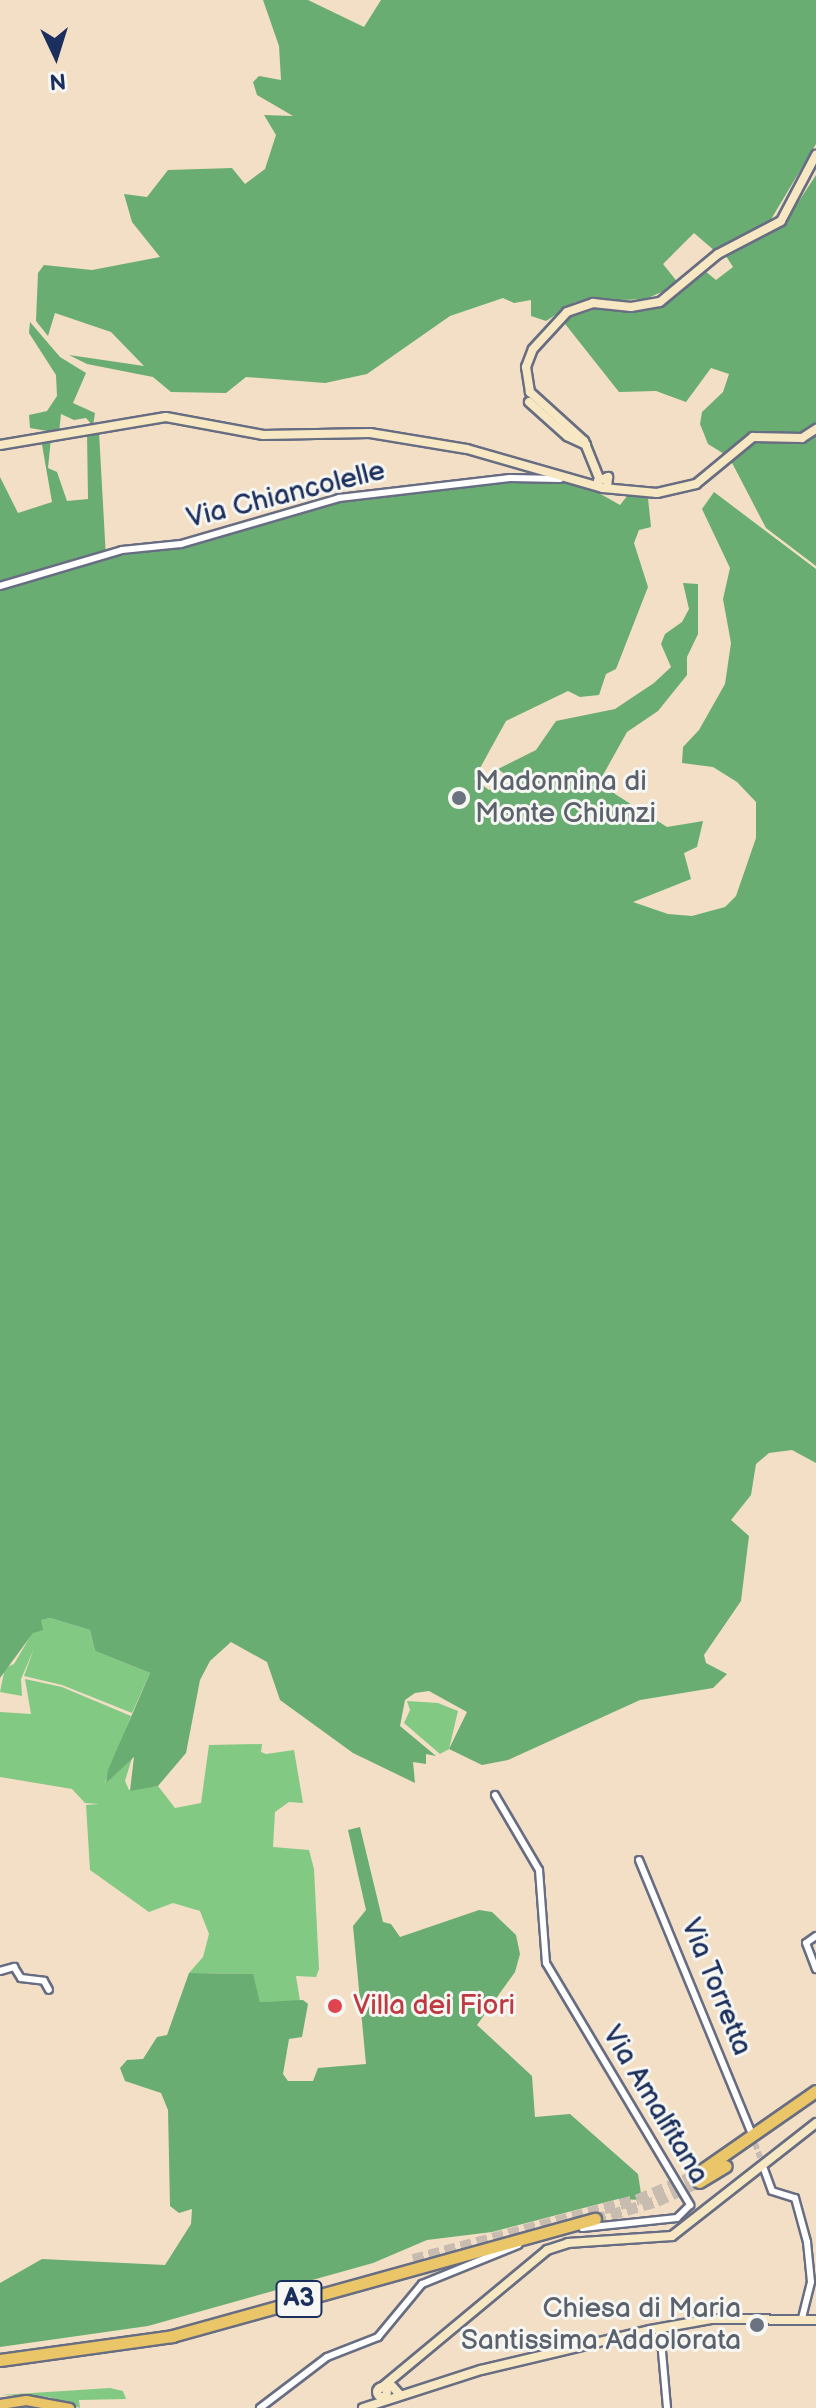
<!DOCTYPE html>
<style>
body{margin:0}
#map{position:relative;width:816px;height:2408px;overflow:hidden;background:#f3dfc5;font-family:"Balsamiq Sans",sans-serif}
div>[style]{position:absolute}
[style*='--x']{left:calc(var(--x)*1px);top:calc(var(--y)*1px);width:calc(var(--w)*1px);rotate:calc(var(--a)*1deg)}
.green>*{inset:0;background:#82c984}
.forest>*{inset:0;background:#69ad72}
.street-tunnel>*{height:6px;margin-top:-3px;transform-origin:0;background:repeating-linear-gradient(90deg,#c8bcb0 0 6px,transparent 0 9px)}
.highway-tunnel>*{height:11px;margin-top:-5.5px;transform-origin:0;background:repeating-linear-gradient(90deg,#c8bcb0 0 11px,transparent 0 16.5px)}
.roads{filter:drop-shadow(2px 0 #676d82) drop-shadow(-2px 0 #676d82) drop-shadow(0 2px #676d82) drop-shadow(0 -2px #676d82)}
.street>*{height:6px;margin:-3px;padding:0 3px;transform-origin:3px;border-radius:3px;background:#fff}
.secondary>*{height:8px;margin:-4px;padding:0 4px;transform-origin:4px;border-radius:4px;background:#f7e8c3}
.secondary>.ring{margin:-4px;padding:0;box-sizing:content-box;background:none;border:8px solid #f7e8c3;border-radius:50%}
.primary>*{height:9px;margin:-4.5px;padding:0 4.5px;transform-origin:4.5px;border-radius:4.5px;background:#ebc669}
.highway>*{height:11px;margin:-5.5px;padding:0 5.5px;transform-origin:5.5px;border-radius:5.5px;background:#ebc669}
.dots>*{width:22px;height:22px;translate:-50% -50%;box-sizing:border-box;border:4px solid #f6f6f2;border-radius:50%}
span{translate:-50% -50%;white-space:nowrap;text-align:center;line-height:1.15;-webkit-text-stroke:6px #f6f6f2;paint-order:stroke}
.shield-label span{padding:2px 6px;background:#f6f6f2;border:2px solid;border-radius:6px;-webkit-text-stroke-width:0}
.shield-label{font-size:26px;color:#1b2f5e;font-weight:700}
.street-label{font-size:28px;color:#1b2f5e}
.worship-label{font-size:28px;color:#5b616d}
.left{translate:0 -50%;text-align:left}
.right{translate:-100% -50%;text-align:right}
.health-label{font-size:28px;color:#be3a42}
.north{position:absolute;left:16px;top:16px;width:80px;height:80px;-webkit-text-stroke:6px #f6f6f2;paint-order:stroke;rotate:176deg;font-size:22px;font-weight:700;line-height:32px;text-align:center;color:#1b2f5e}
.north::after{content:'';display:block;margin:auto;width:28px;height:36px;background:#1b2f5e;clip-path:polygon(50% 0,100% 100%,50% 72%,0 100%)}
</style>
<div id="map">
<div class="green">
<div style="clip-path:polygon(50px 1618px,90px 1630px,95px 1651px,150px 1673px,132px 1713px,62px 1685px,24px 1676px,34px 1649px,21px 1679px,22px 1696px,0 1692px,5px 1668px,14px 1664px,40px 1620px)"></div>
<div style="clip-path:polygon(25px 1679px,62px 1687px,131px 1716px,105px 1783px,132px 1758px,125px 1781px,129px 1790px,158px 1786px,175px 1808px,201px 1803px,209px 1745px,262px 1744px,261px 1752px,266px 1754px,294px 1750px,303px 1803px,289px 1802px,275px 1812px,273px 1847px,309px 1850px,314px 1869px,319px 1969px,316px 1977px,296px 1976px,300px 2001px,260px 2002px,252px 1974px,189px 1973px,203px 1957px,209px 1934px,200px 1911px,173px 1903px,149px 1912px,90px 1870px,86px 1805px,99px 1804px,85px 1803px,72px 1789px,0 1777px,0 1712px,31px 1714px)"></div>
<div style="clip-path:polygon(407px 1701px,438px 1703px,458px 1711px,449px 1749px,440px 1754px,404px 1723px,410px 1710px)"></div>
<div style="clip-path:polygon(110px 2388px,123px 2391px,126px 2399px,79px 2400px,80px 2408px,49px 2397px,1px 2395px)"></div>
</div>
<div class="forest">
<div style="clip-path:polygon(263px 0,308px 0,364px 27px,381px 0,816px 0,816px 144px,770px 221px,716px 252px,694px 233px,663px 264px,679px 284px,646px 299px,575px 302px,546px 321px,531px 316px,531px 300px,514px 303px,503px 298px,450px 316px,367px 374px,325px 383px,246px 377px,226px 393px,171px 392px,153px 377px,87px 364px,69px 355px,144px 366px,111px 332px,55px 313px,48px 336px,36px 321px,38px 273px,44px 265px,92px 270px,160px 257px,132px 222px,124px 194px,147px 197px,168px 170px,232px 168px,245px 184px,265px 169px,276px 135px,264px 115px,293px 116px,257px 95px,253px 82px,259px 76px,281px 80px,279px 46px)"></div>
<div style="clip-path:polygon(816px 175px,816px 566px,766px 528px,729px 457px,708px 444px,700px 424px,702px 412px,723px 392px,729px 374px,711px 368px,686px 402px,656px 391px,619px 392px,562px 320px,599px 308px,641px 311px,661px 306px,705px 271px,716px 280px,733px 267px,726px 256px,784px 224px)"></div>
<div style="clip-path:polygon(30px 322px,60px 357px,86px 373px,73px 403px,95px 413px,93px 426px,86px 418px,74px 420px,61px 414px,59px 433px,30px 428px,29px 415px,47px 411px,57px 396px,56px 375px,29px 333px)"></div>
<div style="clip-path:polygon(99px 432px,106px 558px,182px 546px,339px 500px,421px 489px,553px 480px,583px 484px,620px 505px,628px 495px,648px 498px,651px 527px,639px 530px,634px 543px,648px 587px,616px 669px,606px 674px,599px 695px,580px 697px,568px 691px,506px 721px,474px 779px,489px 790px,514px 781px,498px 769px,536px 750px,556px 721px,615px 709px,654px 683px,671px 667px,661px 644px,665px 634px,682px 622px,689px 609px,683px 583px,698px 584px,698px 634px,687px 657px,687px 675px,658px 711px,627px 732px,603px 775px,615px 794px,667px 827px,703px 821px,697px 847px,684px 853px,691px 879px,633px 902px,668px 914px,692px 916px,725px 907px,736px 896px,756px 838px,756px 802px,737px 782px,713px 767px,682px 763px,683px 747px,699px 730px,725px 684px,731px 643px,723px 599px,730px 568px,702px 509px,714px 492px,816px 569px,816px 1463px,792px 1450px,769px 1453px,756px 1464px,751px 1495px,731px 1520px,749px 1536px,741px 1601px,704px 1655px,706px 1663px,727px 1674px,713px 1688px,640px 1700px,508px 1760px,482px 1765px,449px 1749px,467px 1712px,429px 1691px,415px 1693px,405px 1700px,400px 1726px,436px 1756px,426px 1754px,426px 1764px,413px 1762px,415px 1783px,353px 1753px,280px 1700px,267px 1662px,231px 1642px,210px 1661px,200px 1680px,186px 1753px,158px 1786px,130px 1791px,134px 1757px,106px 1783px,108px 1770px,150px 1673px,95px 1651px,90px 1630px,50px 1618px,41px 1620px,43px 1630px,33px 1633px,0 1678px,0 477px,18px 513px,52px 502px,41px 439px,51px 438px,48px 468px,57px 472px,67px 501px,88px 499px,87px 433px)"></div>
<div style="clip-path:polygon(360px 1827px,383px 1922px,391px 1924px,400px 1937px,479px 1910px,492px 1912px,516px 1935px,520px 1954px,515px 1972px,477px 2025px,532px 2076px,535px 2117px,570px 2114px,638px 2174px,642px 2200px,618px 2199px,492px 2232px,427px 2240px,373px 2263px,148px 2326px,0 2347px,0 2283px,42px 2259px,165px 2265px,191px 2224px,192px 2209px,179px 2213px,170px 2206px,168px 2110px,161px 2093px,125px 2081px,120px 2068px,127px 2060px,143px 2059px,157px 2037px,167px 2035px,189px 1973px,253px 1974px,260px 2002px,303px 2000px,308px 2004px,302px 2037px,289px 2039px,283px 2074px,288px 2081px,313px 2081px,318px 2068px,366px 2064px,353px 1926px,366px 1910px,348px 1830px)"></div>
</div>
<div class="street-tunnel">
<div style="--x:752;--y:2135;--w:33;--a:70"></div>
</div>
<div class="highway-tunnel">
<div style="--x:595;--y:2219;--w:65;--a:-16.2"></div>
<div style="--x:657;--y:2201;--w:46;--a:-24.3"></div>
<div style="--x:413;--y:2259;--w:233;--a:-14.9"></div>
<div style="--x:638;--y:2199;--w:62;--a:-22.8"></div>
</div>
<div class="roads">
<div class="street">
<div style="--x:0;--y:586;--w:127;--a:-16.4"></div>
<div style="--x:122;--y:550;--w:59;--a:-5.8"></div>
<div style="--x:181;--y:544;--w:165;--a:-16.2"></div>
<div style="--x:339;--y:498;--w:172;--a:-6.7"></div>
<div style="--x:510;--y:478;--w:50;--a:1.1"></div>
<div style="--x:495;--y:1795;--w:87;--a:59.6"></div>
<div style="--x:539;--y:1870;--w:93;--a:85.7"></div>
<div style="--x:546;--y:1963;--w:282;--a:59.2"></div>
<div style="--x:690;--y:2205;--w:18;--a:135"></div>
<div style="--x:677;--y:2218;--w:95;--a:173.9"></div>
<div style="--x:639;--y:1860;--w:294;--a:67.6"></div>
<div style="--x:816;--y:1936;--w:12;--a:145"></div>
<div style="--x:806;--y:1943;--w:28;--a:69"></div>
<div style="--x:0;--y:1971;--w:15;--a:-16"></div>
<div style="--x:14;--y:1967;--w:13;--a:58"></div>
<div style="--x:21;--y:1978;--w:23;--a:7"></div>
<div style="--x:44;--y:1981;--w:10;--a:61"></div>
<div style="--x:764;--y:2169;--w:23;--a:70"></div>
<div style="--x:772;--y:2191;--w:24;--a:17"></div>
<div style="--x:795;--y:2198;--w:46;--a:74.7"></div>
<div style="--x:807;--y:2242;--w:40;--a:84.3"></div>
<div style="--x:811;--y:2282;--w:38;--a:104"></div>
<div style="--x:660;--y:2329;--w:79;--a:84.9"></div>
<div style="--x:260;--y:2408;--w:84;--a:-37.3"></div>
<div style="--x:327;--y:2357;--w:55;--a:-21.4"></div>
<div style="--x:378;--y:2337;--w:69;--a:-50.3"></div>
<div style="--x:422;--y:2284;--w:104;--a:-22.1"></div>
</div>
<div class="secondary">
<div style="--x:529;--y:402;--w:51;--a:41.8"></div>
<div style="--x:567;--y:436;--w:21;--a:25"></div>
<div style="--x:0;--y:445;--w:168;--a:-9.6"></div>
<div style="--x:166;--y:417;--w:99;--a:10.5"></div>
<div style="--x:263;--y:435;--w:107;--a:-1.1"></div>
<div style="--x:370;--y:433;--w:98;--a:9.4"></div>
<div style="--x:467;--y:449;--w:141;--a:16"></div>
<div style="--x:603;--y:488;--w:54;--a:5.3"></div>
<div style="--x:657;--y:493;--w:40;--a:-13"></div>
<div style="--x:696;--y:484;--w:74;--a:-39.5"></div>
<div style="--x:753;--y:437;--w:49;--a:1.2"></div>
<div style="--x:802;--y:438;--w:17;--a:-33"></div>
<div style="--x:599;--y:478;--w:40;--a:-112"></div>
<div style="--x:584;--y:441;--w:73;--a:-137.8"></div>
<div style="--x:530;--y:392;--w:25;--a:-99"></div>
<div style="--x:526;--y:367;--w:19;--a:-69"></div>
<div style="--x:533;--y:349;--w:50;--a:-47.4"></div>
<div style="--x:567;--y:312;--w:28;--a:-19"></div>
<div style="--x:593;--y:303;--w:38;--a:6"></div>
<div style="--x:631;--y:307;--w:29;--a:-10"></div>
<div style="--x:660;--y:302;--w:75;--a:-39.6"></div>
<div style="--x:718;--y:254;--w:71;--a:-27.6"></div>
<div style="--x:781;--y:221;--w:75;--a:-62.1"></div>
<div style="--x:598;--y:481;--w:11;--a:-22"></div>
<div style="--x:608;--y:477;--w:11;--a:95"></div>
<div style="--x:392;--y:2386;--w:12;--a:48"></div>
<div class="ring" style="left:377px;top:2387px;width:2px;height:2px"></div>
<div style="--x:381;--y:2388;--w:216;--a:-39.7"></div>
<div style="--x:547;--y:2250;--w:22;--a:-18"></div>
<div style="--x:568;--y:2243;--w:104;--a:-3.9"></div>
<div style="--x:672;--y:2236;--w:183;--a:-38.1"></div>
<div style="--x:363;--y:2408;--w:124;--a:-17.9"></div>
<div style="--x:481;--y:2370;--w:174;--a:-13.3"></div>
<div style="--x:650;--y:2330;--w:62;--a:-10.2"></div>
<div style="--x:711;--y:2319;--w:105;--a:0.5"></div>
</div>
<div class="primary">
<div style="--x:0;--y:2404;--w:26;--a:-9"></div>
<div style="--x:26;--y:2400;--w:44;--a:10.5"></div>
</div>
<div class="highway">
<div style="--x:695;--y:2175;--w:147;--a:-34.8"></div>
<div style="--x:699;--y:2182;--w:31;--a:-31"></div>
<div style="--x:0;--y:2360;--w:174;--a:-7.9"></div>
<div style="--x:172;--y:2336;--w:439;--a:-15.5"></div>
</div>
</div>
<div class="dots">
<div style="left:459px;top:798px;background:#6b7280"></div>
<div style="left:335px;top:2006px;background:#e0444e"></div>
<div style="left:757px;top:2325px;background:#6b7280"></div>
</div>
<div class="shield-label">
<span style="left:299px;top:2299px">A3</span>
</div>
<div class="street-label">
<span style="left:286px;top:495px;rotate:-14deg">Via Chiancolelle</span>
<span style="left:716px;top:1987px;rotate:68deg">Via Torretta</span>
<span style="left:655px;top:2105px;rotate:59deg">Via Amalfitana</span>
</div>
<div class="worship-label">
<span class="left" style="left:475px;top:798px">Madonnina di<br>Monte Chiunzi</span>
<span class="right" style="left:741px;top:2325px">Chiesa di Maria<br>Santissima Addolorata</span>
</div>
<div class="health-label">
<span class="left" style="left:353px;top:2006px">Villa dei Fiori</span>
</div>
<div class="north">N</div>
</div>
